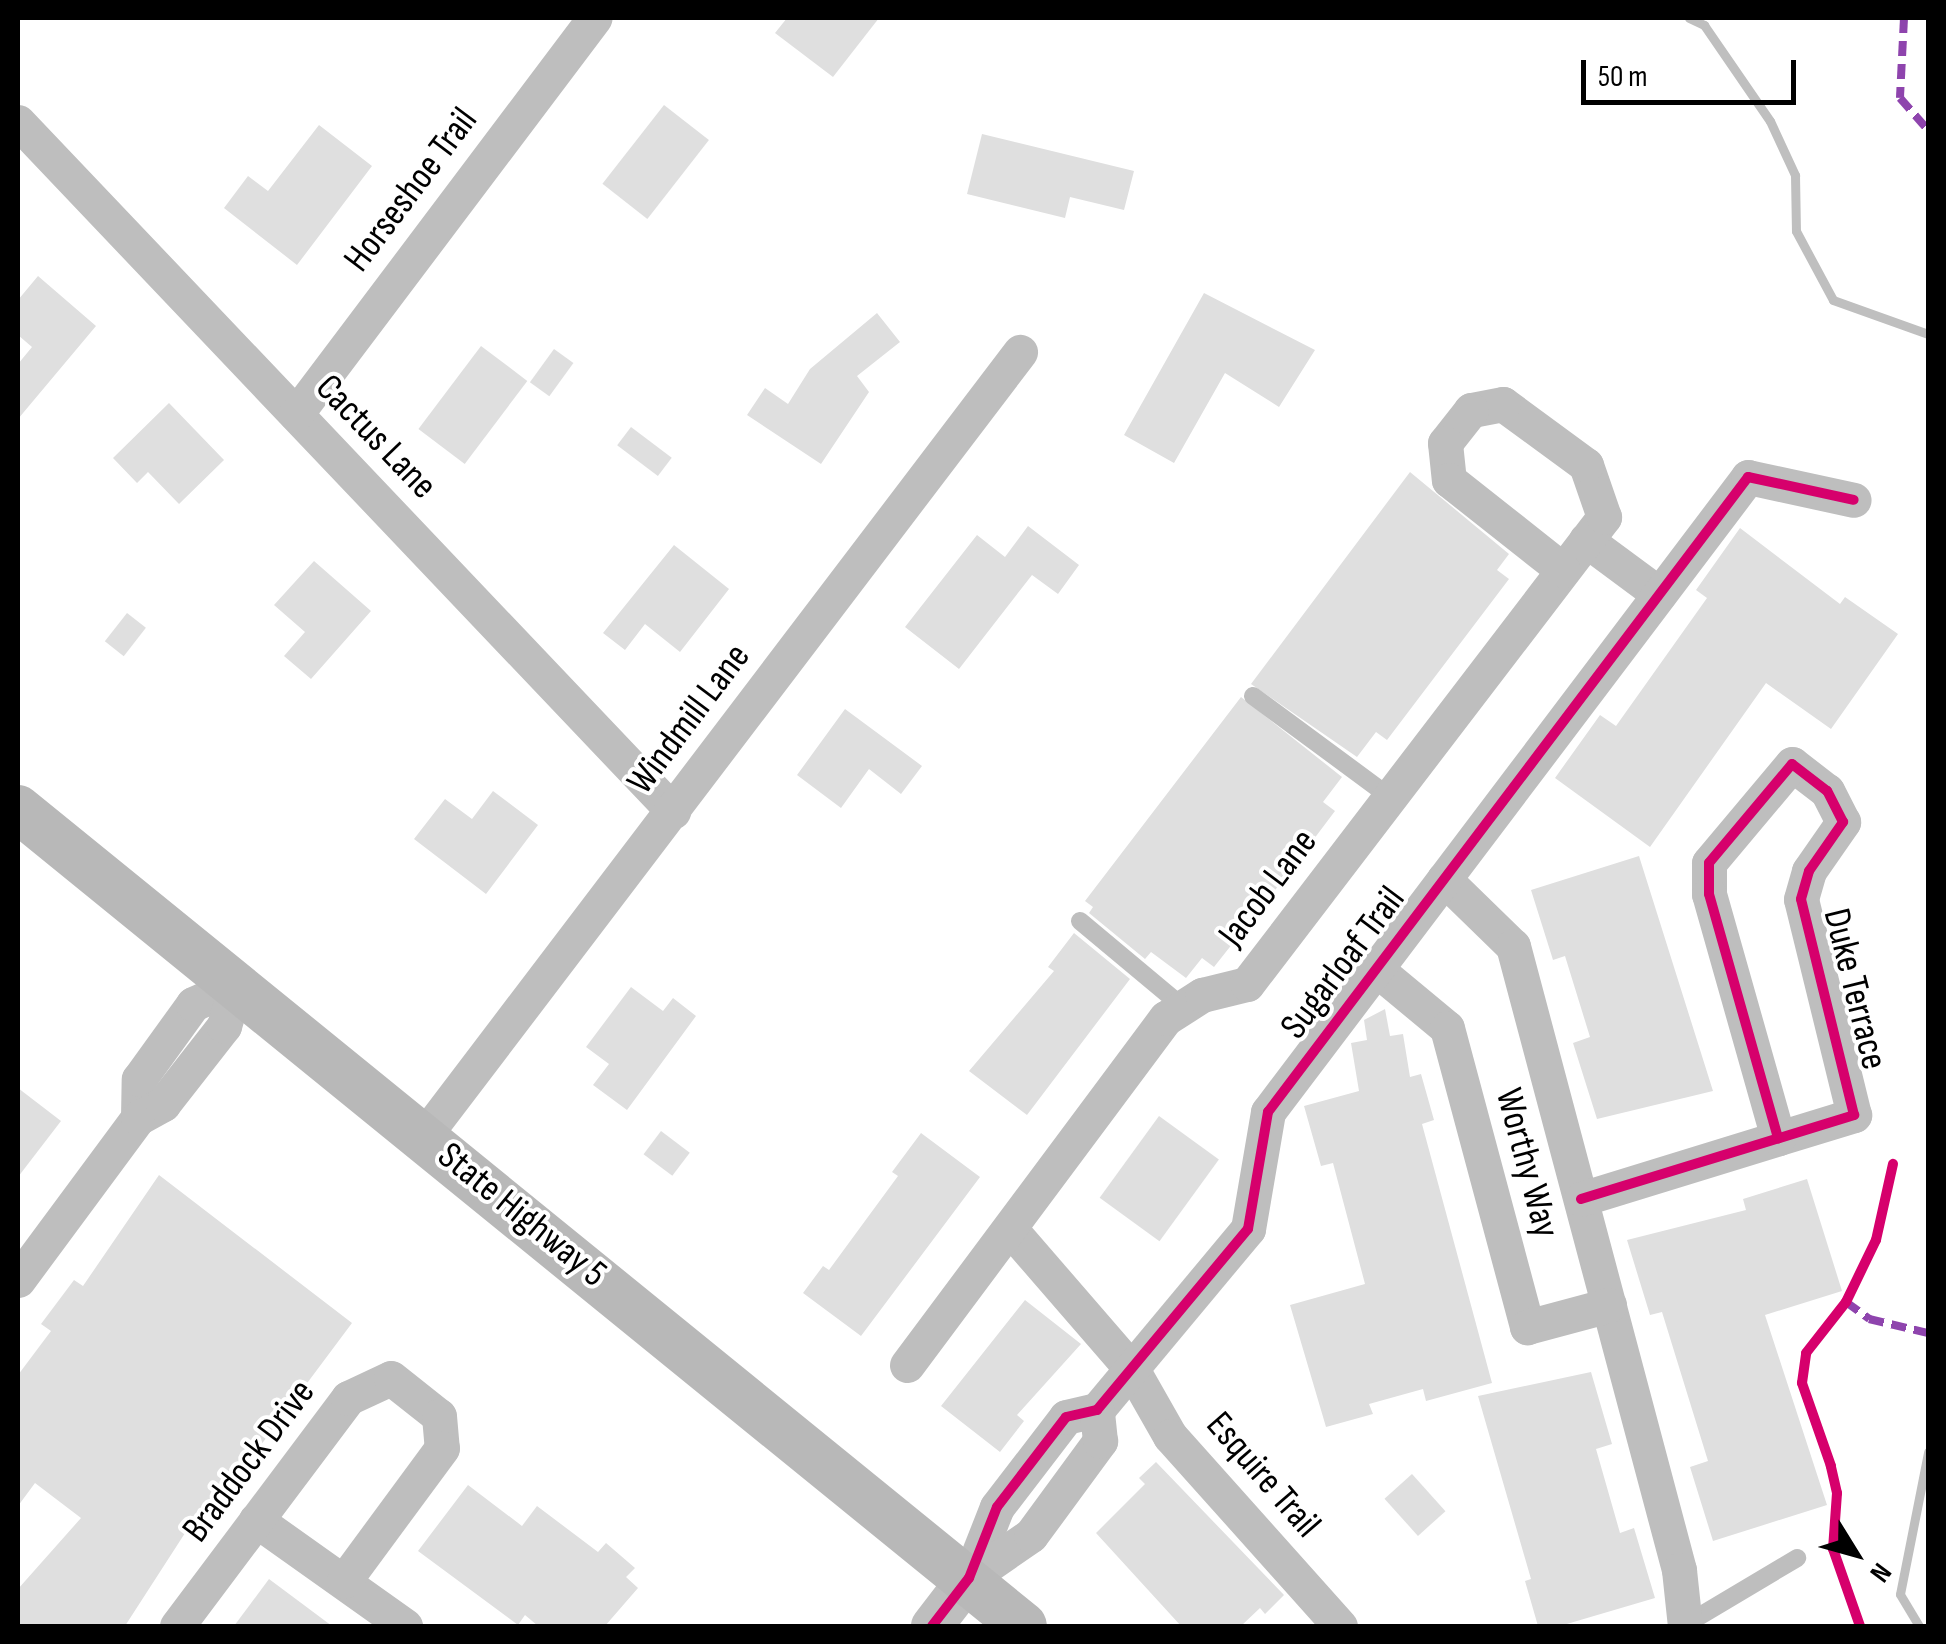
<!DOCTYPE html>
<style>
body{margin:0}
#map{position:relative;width:1946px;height:1644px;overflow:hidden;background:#fff;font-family:"Sofia Sans Condensed",sans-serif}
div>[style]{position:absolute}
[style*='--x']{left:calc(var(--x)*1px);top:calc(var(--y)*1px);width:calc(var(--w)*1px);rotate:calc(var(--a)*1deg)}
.stream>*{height:9px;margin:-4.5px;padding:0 4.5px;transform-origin:4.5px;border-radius:4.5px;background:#bfbfbf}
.building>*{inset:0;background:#dfdfdf;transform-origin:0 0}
.service>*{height:18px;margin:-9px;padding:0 9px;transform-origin:9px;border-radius:9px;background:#bebebe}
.minor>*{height:35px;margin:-17.5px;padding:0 17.5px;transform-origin:17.5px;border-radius:17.5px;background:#bebebe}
.tertiary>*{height:42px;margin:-21px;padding:0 21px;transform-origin:21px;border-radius:21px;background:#bebebe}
.secondary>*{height:48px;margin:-24px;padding:0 24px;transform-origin:24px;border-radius:24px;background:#b8b8b8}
.quiet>*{height:8px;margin-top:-4px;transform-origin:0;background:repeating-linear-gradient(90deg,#8e44ad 0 15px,transparent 0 23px)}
.cycleway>*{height:10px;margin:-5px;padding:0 5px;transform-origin:5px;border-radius:5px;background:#d6006c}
span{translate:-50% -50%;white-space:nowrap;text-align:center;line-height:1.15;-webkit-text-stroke:8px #fff;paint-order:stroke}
.street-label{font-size:38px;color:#000}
.frame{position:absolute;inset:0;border:20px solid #000;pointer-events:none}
.north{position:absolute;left:1806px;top:1504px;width:100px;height:100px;-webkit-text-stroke:8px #fff;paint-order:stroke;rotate:127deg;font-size:28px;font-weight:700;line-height:40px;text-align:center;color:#000}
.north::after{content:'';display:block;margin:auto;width:35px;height:45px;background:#000;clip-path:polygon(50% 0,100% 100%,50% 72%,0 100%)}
.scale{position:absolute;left:1581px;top:60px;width:215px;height:45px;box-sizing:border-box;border:5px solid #000;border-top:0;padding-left:12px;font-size:30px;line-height:35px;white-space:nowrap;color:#000;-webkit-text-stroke:8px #fff;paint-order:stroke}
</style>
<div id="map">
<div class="stream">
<div style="--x:1689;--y:18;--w:17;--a:25"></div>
<div style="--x:1704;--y:25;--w:116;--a:55.5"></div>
<div style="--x:1770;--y:121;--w:60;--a:65.2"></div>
<div style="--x:1795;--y:175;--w:56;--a:89"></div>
<div style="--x:1796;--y:231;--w:78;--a:61.8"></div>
<div style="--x:1833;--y:300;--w:101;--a:19.7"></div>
<div style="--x:1919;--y:1626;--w:37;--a:-121"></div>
<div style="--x:1900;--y:1594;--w:145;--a:-78.8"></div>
</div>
<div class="building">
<div style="clip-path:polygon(787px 18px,879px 18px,833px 77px,775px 33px)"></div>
<div style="left:664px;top:105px;width:57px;height:100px;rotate:38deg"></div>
<div style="clip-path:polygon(319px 125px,372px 166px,297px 265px,224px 208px,248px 176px,268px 191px)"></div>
<div style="clip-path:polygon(982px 134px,1134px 171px,1124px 210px,1070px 197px,1065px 218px,967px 194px)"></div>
<div style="clip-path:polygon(38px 276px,96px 326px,18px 419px,18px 364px,32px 347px,18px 335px,18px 300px)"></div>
<div style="clip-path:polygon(1204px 293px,1315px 350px,1279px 407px,1225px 373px,1174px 463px,1124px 435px)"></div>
<div style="clip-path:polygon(877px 313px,900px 342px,857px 376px,869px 392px,821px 464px,747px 415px,765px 388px,788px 404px,810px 369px)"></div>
<div style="left:481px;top:346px;width:58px;height:104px;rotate:37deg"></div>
<div style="left:554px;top:349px;width:24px;height:41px;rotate:36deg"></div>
<div style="clip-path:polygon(169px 403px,224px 460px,179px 504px,148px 472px,137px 483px,113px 458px)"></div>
<div style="left:631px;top:427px;width:51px;height:23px;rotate:37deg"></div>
<div style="clip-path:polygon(1410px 472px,1509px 554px,1497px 570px,1509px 579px,1387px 740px,1376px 732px,1357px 757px,1251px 684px)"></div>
<div style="clip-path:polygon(1028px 526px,1079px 565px,1058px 594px,1032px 575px,959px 669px,905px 627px,977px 535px,1005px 557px)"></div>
<div style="clip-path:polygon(1740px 528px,1840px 604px,1845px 597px,1898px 634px,1831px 729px,1766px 683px,1650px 847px,1555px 778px,1600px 715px,1616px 726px,1707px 598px,1696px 590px)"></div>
<div style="clip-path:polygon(674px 545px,729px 589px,680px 652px,645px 624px,625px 650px,603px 633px)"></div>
<div style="clip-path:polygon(314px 561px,371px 611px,311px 679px,284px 656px,305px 632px,274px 605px)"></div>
<div style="left:127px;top:613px;width:24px;height:36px;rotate:38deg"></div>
<div style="clip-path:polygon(1241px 697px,1342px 777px,1323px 802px,1335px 811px,1283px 880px,1214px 967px,1202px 958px,1186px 978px,1151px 952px,1145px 959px,1089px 913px,1093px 907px,1085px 901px)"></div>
<div style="clip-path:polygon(845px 709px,922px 766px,901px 794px,869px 769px,841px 808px,797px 775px)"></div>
<div style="clip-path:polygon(493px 791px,538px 825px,486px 894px,414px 839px,445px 799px,472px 819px)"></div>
<div style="clip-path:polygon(1639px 856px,1713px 1091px,1597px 1119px,1573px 1043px,1590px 1037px,1565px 956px,1553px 960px,1531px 890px)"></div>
<div style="clip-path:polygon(1074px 933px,1130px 979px,1027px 1115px,969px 1071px,1054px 971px,1048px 967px)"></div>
<div style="clip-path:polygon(631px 987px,663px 1011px,673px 998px,696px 1016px,627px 1110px,593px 1085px,609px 1064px,586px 1047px)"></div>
<div style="clip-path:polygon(1385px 1009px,1390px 1036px,1403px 1034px,1410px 1077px,1421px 1074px,1434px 1120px,1422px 1124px,1492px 1383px,1426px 1401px,1423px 1389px,1369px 1404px,1373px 1414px,1326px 1427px,1290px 1305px,1365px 1284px,1333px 1163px,1321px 1166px,1304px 1106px,1359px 1091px,1351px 1043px,1367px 1040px,1364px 1020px)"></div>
<div style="clip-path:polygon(18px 1088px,61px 1121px,18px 1177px)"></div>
<div style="left:1159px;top:1116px;width:74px;height:101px;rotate:36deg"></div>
<div style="left:661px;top:1131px;width:36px;height:29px;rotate:37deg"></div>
<div style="clip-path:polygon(921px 1133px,980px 1177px,861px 1336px,803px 1293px,823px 1266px,829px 1270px,898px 1176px,892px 1172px)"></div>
<div style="clip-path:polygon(159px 1175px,352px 1323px,240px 1473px,233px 1469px,187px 1530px,125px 1626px,18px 1626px,18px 1589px,81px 1518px,35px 1483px,18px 1506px,18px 1375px,51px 1331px,41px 1324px,74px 1280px,83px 1286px)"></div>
<div style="clip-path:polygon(1807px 1179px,1842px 1291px,1765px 1315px,1827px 1505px,1713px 1541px,1690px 1467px,1708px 1461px,1662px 1312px,1650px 1315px,1627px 1240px,1746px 1210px,1743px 1199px)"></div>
<div style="clip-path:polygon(1025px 1300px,1081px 1344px,1017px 1415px,1024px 1421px,1000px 1452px,941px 1406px)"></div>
<div style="clip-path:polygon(1591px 1372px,1612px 1444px,1596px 1449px,1620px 1533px,1634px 1528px,1655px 1598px,1560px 1626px,1538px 1626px,1525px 1581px,1531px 1579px,1478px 1396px)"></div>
<div style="clip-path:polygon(1156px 1462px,1284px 1595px,1265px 1614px,1260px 1608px,1241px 1626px,1181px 1626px,1096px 1533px,1145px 1484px,1139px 1478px)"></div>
<div style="left:1412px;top:1474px;width:50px;height:37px;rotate:48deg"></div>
<div style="clip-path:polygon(468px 1485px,522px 1526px,537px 1506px,598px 1552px,606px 1543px,635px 1568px,626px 1577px,638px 1588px,605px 1626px,538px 1626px,525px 1615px,518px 1625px,418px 1551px)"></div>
<div style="clip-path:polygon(269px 1579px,332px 1626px,234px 1626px)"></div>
</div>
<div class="service">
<div style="--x:1253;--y:696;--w:170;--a:36.4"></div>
<div style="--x:1080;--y:921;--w:134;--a:39.9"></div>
<div style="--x:1683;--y:1626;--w:133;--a:-30.8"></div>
</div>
<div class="minor">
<div style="--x:18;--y:122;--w:951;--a:46.45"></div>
<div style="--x:296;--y:414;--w:496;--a:-53"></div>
<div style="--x:1586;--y:540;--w:91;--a:36.5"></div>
<div style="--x:1444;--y:879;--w:96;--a:44.2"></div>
<div style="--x:1513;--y:946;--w:646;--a:75.1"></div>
<div style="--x:1679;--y:1570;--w:56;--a:83.9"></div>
<div style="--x:1376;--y:969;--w:92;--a:39.7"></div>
<div style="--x:1447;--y:1028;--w:310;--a:75"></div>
<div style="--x:1527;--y:1327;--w:85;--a:-15"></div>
<div style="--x:138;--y:1118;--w:39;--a:-89"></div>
<div style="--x:139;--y:1079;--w:92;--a:-54.2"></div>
<div style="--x:193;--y:1004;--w:47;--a:-23.8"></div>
<div style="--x:424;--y:1136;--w:985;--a:-52.76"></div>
<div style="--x:1581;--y:1199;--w:286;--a:-17.1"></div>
<div style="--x:1854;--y:1115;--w:222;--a:-103.8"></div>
<div style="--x:1801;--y:899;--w:29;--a:-74"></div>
<div style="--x:1809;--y:871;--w:60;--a:-55.2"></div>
<div style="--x:1843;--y:822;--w:35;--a:-117"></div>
<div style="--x:1827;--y:791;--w:44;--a:-142.4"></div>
<div style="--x:1792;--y:764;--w:129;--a:130"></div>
<div style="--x:1709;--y:863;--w:31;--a:90"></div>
<div style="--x:1709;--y:894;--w:254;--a:74.2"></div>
<div style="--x:1011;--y:1230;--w:186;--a:49.1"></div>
<div style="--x:1133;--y:1371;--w:75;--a:60.4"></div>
<div style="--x:1170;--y:1436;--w:255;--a:48.2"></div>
<div style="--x:18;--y:1280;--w:202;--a:-53.5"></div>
<div style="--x:138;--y:1118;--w:29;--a:-29"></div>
<div style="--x:163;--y:1104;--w:99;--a:-52"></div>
<div style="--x:224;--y:1026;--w:43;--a:-73.7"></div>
<div style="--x:907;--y:1365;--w:433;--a:-53.3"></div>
<div style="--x:1166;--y:1018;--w:43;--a:-32.6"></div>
<div style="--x:1202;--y:995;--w:46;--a:-13.7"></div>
<div style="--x:1247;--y:984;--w:588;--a:-52.6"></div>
<div style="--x:1604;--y:517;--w:55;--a:-109.1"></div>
<div style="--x:1586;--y:465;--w:103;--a:-143.7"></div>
<div style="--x:1503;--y:404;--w:33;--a:169"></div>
<div style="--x:1471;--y:410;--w:42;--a:128.2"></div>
<div style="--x:1445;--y:443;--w:37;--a:84"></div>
<div style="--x:1449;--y:480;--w:145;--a:38.3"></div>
<div style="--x:256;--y:1520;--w:183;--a:35.4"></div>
<div style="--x:969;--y:1578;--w:76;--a:-68.5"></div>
<div style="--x:997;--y:1507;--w:113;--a:-52.5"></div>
<div style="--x:1066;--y:1417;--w:32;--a:-13"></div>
<div style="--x:1097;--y:1410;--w:236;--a:-50.2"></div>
<div style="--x:1248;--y:1229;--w:119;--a:-80.3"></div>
<div style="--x:1268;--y:1112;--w:796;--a:-52.91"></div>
<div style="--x:1748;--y:477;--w:108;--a:12.2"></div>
<div style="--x:969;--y:1578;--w:75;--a:-34.7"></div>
<div style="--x:1031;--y:1535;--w:117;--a:-53.7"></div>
<div style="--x:1100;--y:1441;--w:31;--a:-96"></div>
<div style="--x:177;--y:1626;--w:285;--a:-53.1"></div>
<div style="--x:348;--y:1398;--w:47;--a:-24.9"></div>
<div style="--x:391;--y:1378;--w:61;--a:38.4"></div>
<div style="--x:439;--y:1416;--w:32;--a:85"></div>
<div style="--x:442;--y:1448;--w:165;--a:126.4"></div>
</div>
<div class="tertiary">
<div style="--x:932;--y:1626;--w:61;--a:-52.4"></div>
</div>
<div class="secondary">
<div style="--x:18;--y:809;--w:1295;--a:39.11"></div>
</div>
<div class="quiet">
<div style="--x:1904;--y:18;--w:80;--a:92.9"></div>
<div style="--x:1900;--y:98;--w:43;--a:48.8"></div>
<div style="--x:1846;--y:1302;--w:29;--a:36"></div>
<div style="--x:1869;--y:1319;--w:61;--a:13.3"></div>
</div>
<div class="cycleway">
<div style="--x:1581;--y:1199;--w:286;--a:-17.1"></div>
<div style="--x:1854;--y:1115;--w:222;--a:-103.8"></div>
<div style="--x:1801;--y:899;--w:29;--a:-74"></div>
<div style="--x:1809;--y:871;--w:60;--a:-55.2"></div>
<div style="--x:1843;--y:822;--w:35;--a:-117"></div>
<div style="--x:1827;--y:791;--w:44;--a:-142.4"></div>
<div style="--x:1792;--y:764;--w:129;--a:130"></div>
<div style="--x:1709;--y:863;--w:31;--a:90"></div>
<div style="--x:1709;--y:894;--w:254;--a:74.2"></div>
<div style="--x:932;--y:1626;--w:61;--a:-52.4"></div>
<div style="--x:969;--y:1578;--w:76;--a:-68.5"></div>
<div style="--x:997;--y:1507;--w:113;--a:-52.5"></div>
<div style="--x:1066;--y:1417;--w:32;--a:-13"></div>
<div style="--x:1097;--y:1410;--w:236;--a:-50.2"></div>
<div style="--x:1248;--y:1229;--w:119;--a:-80.3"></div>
<div style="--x:1268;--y:1112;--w:796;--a:-52.91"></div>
<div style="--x:1748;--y:477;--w:108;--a:12.2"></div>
<div style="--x:1860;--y:1626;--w:82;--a:-109.3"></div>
<div style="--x:1833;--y:1549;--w:56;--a:-85.9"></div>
<div style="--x:1837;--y:1493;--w:28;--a:-103"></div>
<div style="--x:1831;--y:1466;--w:88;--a:-109.3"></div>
<div style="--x:1802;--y:1383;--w:30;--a:-82"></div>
<div style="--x:1806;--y:1353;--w:65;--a:-51.9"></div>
<div style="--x:1846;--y:1302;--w:69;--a:-64.2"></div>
<div style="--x:1876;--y:1240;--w:78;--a:-77.4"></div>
</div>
<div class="street-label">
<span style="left:411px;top:190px;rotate:-53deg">Horseshoe Trail</span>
<span style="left:376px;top:437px;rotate:46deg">Cactus Lane</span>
<span style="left:689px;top:719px;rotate:-53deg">Windmill Lane</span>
<span style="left:1268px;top:888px;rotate:-53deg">Jacob Lane</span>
<span style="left:1343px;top:963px;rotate:-53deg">Sugarloaf Trail</span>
<span style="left:1855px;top:989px;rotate:76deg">Duke Terrace</span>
<span style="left:1527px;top:1163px;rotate:75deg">Worthy Way</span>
<span style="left:522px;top:1215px;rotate:39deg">State Highway 5</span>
<span style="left:249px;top:1461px;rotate:-53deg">Braddock Drive</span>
<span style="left:1263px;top:1475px;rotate:49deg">Esquire Trail</span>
</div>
<div class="frame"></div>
<div class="north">N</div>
<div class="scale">50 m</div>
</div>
